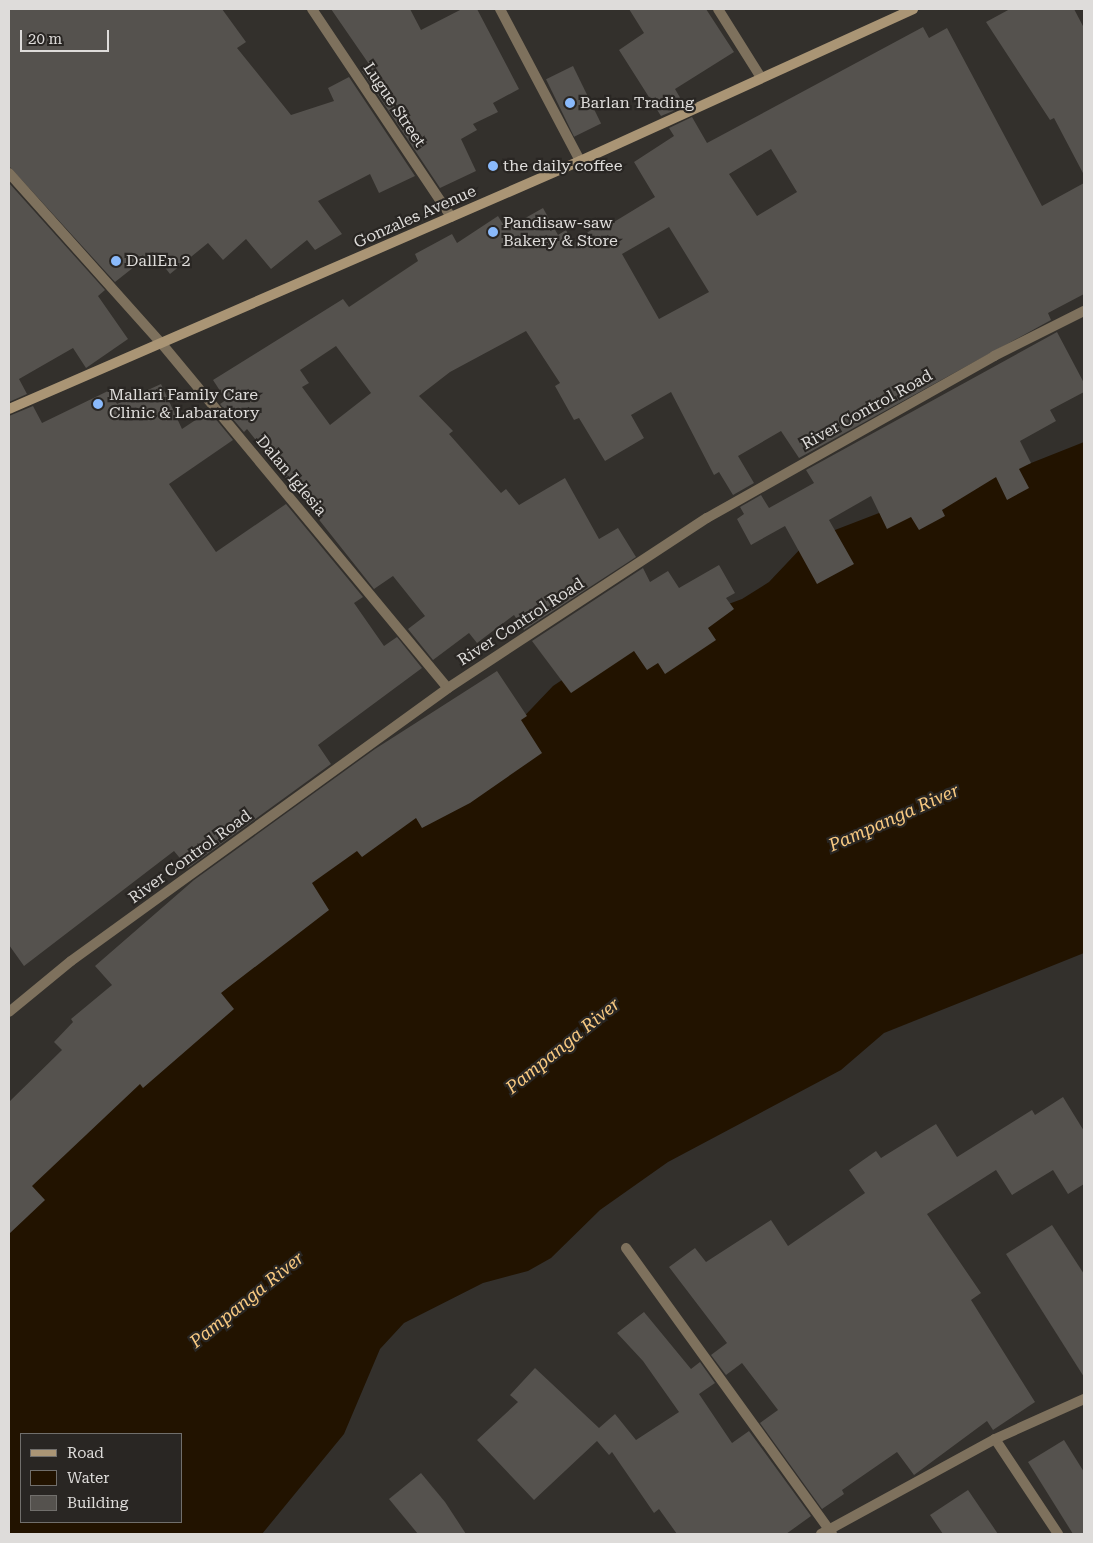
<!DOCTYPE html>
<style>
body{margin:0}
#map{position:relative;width:1093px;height:1543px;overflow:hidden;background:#33302c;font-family:"Roboto Serif",serif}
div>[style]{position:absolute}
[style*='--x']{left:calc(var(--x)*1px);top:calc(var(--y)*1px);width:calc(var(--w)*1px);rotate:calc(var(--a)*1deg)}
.water>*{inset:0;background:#221300}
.building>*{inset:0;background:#55524e;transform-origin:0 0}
.service>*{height:10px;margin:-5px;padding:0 5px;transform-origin:5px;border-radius:5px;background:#7e715d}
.minor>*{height:10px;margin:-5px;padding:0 5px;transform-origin:5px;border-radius:5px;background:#7e715d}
.tertiary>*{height:10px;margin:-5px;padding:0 5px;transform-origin:5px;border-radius:5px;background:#7e715d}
.secondary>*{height:10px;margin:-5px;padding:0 5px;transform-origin:5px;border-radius:5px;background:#aa9575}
.dots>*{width:14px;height:14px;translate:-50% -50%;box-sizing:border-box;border:2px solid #292623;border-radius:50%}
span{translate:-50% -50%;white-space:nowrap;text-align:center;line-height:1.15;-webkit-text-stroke:4.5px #292623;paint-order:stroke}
.poi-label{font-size:16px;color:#dedcda}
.left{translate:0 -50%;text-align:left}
.street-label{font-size:16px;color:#dedcda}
.water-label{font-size:18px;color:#f8c981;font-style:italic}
.frame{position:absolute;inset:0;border:10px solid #dedcda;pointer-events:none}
.legend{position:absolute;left:20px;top:1433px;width:162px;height:90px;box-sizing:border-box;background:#292623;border:1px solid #716f6c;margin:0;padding:6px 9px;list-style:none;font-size:15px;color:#dedcda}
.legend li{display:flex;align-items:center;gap:10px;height:25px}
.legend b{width:25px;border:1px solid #716f6c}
.scale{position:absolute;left:20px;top:30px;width:89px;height:22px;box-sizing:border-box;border:2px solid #dedcda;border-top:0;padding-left:6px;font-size:15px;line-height:18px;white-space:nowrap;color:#dedcda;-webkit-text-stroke:4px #292623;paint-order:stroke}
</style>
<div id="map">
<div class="water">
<div style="clip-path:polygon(evenodd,1084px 442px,1084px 953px,884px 1033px,841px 1070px,668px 1162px,600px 1210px,551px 1258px,528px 1271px,483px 1283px,404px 1323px,380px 1349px,344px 1434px,262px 1534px,9px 1534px,9px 1155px,73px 1088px,222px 943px,496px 746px,553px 686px,610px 648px,742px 599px,769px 582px,804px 545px,822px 535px,918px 498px,976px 485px,1084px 442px,21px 1434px,181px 1434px,181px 1522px,21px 1522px,21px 1434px)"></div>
</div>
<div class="building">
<div style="clip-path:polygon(9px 9px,222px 9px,246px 42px,237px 48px,291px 115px,334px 101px,328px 88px,349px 77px,415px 176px,379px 193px,370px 174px,318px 201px,342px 234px,315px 250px,307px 240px,271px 269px,246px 239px,223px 260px,208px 243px,170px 274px,153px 252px,115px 282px,9px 166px)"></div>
<div style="clip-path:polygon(331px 9px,410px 9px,421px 30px,462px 9px,477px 9px,519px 89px,493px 103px,498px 112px,473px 124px,477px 130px,461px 139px,476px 171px,440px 188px,362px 71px,371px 67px)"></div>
<div style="clip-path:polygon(629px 9px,706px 9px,734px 52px,675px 89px,685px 106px,661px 116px,619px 50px,644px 33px)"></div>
<div style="clip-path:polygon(1010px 9px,1074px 9px,1084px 28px,1084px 175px,1054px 118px,1050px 120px,986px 22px)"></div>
<div style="clip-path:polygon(evenodd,923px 27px,929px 38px,947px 28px,1042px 206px,1084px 183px,1084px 294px,1048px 313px,1051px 320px,799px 458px,781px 431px,738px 456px,754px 483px,733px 495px,719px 472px,714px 475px,671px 392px,631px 415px,644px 438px,605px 461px,579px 418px,574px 420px,555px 386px,560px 383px,526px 331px,450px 372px,419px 396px,453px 431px,449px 434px,501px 493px,506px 489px,519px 505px,565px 478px,599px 539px,618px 528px,636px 557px,524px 630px,514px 615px,477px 643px,469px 633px,433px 660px,408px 629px,425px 616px,393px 576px,374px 589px,247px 429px,244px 432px,220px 404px,226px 400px,213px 380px,343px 299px,349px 307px,418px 261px,415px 254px,452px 234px,457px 243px,498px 216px,506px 229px,543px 208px,558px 235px,566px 230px,572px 242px,606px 221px,609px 225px,655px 197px,634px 162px,674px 136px,669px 128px,692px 117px,707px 143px,923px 27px,771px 149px,797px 192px,757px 216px,729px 174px,771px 149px,923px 27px,669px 227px,709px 292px,659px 319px,622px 254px,669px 227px,923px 27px,336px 346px,371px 393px,330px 425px,302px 387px,309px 383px,300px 370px,336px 346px)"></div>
<div style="left:573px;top:66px;width:64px;height:30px;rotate:64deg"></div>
<div style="clip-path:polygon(9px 183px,105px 290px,98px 296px,128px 339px,86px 368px,73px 348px,19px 379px,27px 394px,9px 402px)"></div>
<div style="clip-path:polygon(1057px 332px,1084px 383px,1084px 392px,1050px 410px,1056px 421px,1020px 441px,1031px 463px,1019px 469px,1029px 488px,1007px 500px,996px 477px,942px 510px,945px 516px,919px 530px,911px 517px,887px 529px,871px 496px,829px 520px,854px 564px,817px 584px,785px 526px,751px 545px,737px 519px,744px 514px,740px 507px,761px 495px,769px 508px,814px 483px,806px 470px)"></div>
<div style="clip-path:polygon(161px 384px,182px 429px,209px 411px,233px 440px,169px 484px,216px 552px,286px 504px,363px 597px,354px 603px,384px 646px,397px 637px,422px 668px,318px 745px,331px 764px,188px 868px,174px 851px,24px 966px,9px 945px,9px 416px,33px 406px,42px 423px,110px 390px,117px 404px)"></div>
<div style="clip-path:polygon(719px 565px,735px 593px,726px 598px,734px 609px,708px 628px,716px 640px,665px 674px,658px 663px,647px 670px,634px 651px,571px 693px,532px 641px,643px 568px,650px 582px,668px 571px,679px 588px)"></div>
<div style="clip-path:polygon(497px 671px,527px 716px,521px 720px,542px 753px,470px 803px,422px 828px,416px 818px,362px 857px,357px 851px,312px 883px,329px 910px,221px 993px,234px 1009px,143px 1088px,140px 1084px,32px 1186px,45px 1200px,9px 1234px,9px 1102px,62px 1050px,54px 1042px,73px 1022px,71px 1019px,112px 985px,95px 966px,194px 880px,375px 749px)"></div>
<div style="clip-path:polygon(1063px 1097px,1084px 1131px,1084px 1184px,1068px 1194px,1053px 1170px,1012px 1195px,996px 1170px,927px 1214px,981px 1293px,971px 1300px,1035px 1402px,993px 1430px,987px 1421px,914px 1475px,897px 1452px,842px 1490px,844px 1494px,822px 1509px,760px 1423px,778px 1410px,742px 1363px,726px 1375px,711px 1355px,727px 1343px,669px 1267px,695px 1248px,706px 1262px,771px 1220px,788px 1246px,865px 1193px,849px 1170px,876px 1151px,881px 1158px,936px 1124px,957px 1157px,1032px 1110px,1035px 1115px)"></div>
<div style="clip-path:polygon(1052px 1225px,1084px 1274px,1084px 1377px,1006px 1254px)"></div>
<div style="clip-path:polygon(644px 1312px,691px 1369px,700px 1362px,715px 1383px,699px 1394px,732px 1443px,749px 1431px,811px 1516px,786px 1534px,677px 1534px,659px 1509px,654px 1513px,612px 1452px,609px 1455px,597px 1441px,534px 1500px,477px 1440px,518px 1402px,510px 1395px,535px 1368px,599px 1428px,615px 1414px,636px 1440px,679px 1412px,643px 1361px,617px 1333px)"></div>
<div style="clip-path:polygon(1064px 1440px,1084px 1472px,1084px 1534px,1073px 1534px,1028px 1462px)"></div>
<div style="clip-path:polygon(421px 1473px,445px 1502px,466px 1534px,418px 1534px,389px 1499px)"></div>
<div style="clip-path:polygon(968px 1490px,998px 1534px,943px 1534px,930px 1515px)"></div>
</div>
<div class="service">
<div style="--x:718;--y:9;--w:79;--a:57.9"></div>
</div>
<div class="minor">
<div style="--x:312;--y:9;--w:250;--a:56.2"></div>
<div style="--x:500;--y:9;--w:172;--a:62.2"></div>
<div style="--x:626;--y:1248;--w:352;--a:54.2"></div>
<div style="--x:995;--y:1439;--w:114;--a:56.4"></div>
</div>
<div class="tertiary">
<div style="--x:9;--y:173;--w:229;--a:48.2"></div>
<div style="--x:162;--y:344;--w:447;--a:50.3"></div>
<div style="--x:9;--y:1012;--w:80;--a:-39.4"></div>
<div style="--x:71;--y:961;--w:465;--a:-35.9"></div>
<div style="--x:448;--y:688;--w:310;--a:-33.3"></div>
<div style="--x:707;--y:518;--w:330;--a:-29.4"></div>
<div style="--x:994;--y:356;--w:101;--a:-26.6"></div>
<div style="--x:821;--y:1534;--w:198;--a:-28.6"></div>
<div style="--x:995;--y:1439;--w:98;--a:-24.2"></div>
</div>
<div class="secondary">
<div style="--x:9;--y:409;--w:623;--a:-23.48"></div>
<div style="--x:580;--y:161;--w:366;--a:-24.5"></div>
</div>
<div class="dots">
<div style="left:570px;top:103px;background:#8abafc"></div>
<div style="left:493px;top:166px;background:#8abafc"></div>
<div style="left:493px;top:232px;background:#8abafc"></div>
<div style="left:116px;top:261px;background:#8abafc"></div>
<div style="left:98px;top:404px;background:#8abafc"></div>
</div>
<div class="poi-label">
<span class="left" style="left:580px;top:103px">Barlan Trading</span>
<span class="left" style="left:503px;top:166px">the daily coffee</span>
<span class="left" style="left:503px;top:232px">Pandisaw-saw<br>Bakery &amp; Store</span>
<span class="left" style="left:126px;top:261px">DallEn 2</span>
<span class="left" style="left:109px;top:404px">Mallari Family Care<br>Clinic &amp; Labaratory</span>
</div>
<div class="street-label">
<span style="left:394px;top:105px;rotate:56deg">Lugue Street</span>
<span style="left:415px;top:217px;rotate:-24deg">Gonzales Avenue</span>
<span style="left:867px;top:410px;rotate:-29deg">River Control Road</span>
<span style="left:291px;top:476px;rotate:50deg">Dalan Iglesia</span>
<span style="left:521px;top:622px;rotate:-33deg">River Control Road</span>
<span style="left:190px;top:857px;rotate:-36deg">River Control Road</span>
</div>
<div class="water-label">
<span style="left:894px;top:818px;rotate:-24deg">Pampanga River</span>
<span style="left:563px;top:1046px;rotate:-39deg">Pampanga River</span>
<span style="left:247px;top:1300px;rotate:-39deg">Pampanga River</span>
</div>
<div class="frame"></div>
<ul class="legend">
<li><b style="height:6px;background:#aa9575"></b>Road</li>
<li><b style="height:14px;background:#221300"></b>Water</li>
<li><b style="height:14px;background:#55524e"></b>Building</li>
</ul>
<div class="scale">20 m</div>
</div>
